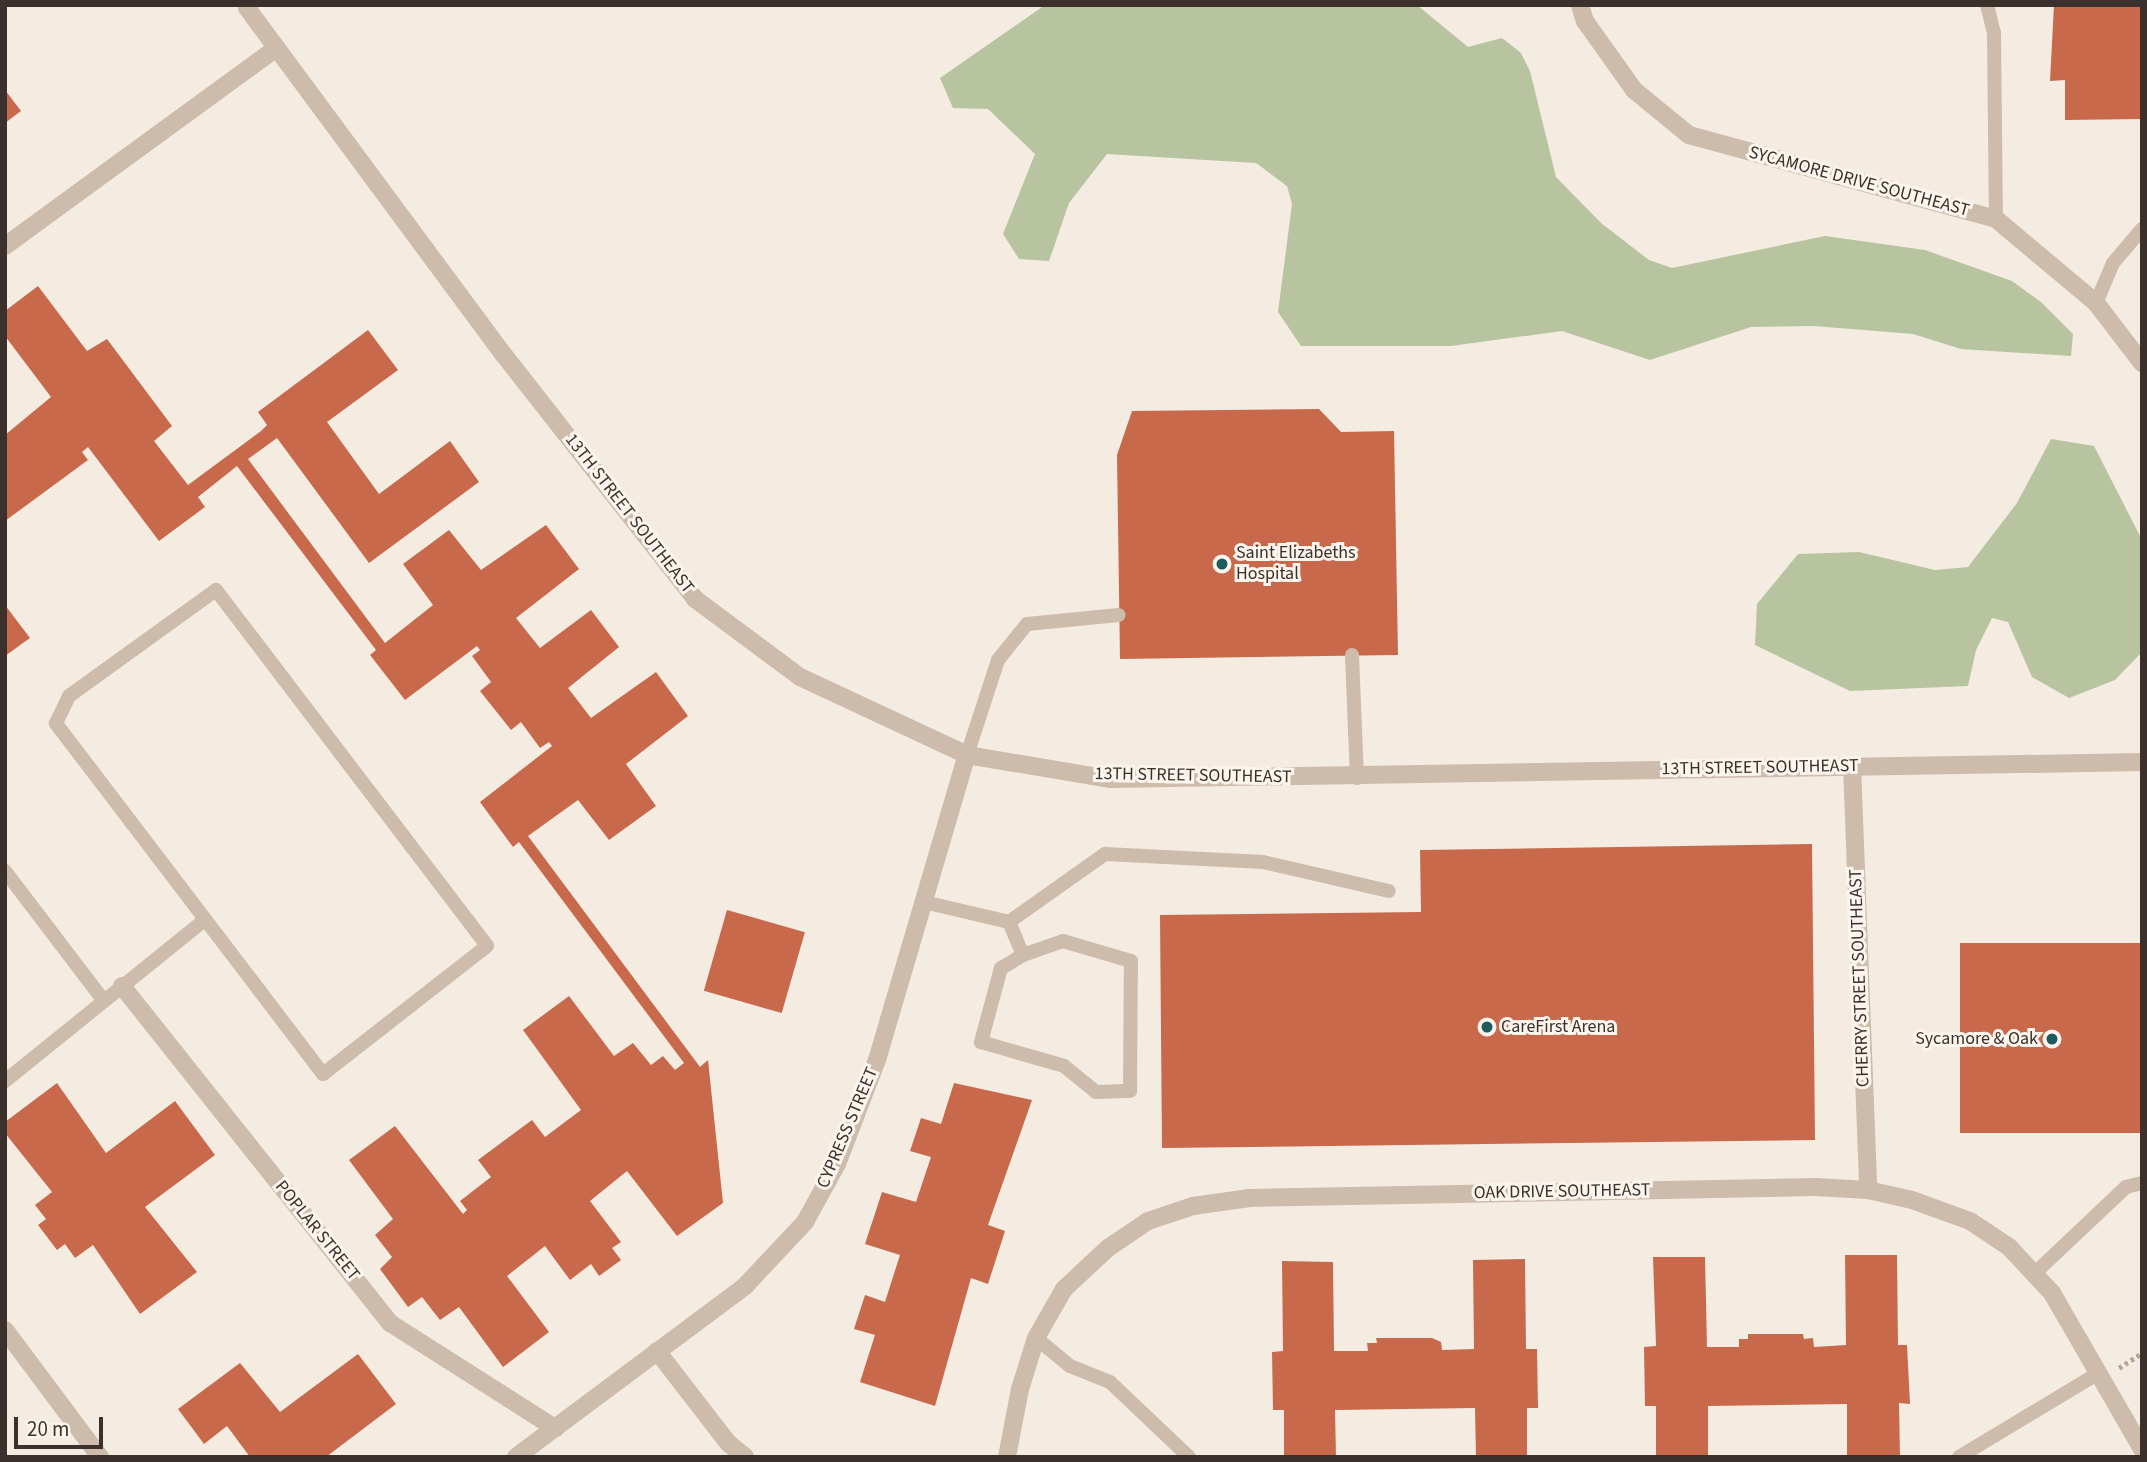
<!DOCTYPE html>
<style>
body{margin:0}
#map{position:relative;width:2147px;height:1462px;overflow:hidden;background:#f4ebe1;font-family:"Source Sans 3",sans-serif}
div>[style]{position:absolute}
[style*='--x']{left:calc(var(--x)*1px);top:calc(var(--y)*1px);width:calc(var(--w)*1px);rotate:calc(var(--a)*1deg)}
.green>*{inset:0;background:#b8c4a0}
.building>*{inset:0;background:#c8694b;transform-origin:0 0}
.path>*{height:4.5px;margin-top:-2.25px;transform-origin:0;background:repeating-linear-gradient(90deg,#b9a596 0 3.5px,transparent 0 7px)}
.lane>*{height:14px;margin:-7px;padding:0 7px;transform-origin:7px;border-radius:7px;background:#cdbbac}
.street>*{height:18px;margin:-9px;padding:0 9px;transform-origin:9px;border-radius:9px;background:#cdbbac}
.dots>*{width:19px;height:19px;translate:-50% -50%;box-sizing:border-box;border:4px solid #fbf5ee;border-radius:50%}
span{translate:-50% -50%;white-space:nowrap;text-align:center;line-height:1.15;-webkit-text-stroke:6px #fbf5ee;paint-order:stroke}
.street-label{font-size:18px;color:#3b302b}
.poi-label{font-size:18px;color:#3b302b}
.left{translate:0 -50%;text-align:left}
.right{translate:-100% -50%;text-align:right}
.frame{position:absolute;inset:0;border:7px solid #3b302b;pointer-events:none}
.scale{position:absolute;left:14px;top:1417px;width:89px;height:32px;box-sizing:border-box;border:4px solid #3b302b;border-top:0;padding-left:9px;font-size:21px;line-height:24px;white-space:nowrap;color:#3b302b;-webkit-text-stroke:5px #fbf5ee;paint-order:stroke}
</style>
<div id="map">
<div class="green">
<div style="clip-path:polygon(1045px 5px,1417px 5px,1468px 47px,1502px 38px,1521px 53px,1530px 71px,1556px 177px,1601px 223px,1649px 260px,1672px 268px,1825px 236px,1925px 250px,2012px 281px,2041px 302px,2073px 334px,2071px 356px,1961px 349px,1913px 334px,1814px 326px,1751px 327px,1650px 360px,1562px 331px,1451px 346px,1301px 346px,1278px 312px,1292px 204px,1287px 186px,1256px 163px,1107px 154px,1069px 203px,1049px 261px,1019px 259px,1003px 234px,1035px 154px,988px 109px,953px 108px,940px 78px)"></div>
<div style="clip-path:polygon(2051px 439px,2094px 446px,2142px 540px,2142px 652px,2115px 680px,2069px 698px,2032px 677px,2008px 622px,1992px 618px,1976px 650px,1968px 686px,1850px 691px,1755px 645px,1757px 604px,1798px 554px,1859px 552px,1935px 570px,1968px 567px,2017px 503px)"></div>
</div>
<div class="building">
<div style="clip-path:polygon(2054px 5px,2142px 5px,2142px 119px,2065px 120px,2065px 80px,2050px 81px)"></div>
<div style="clip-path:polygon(5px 90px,21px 111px,5px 123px)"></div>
<div style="clip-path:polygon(38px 286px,87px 351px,107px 339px,172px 426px,154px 441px,188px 485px,261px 431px,267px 425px,258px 412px,368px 330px,398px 370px,327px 422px,379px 494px,450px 441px,479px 482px,369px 563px,277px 438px,248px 459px,385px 643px,433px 605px,403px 564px,449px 530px,481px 570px,546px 525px,579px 569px,516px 618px,540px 648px,591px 610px,619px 647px,568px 688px,591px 718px,656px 672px,688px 716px,626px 764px,656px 806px,609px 840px,578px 800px,528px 836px,700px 1067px,708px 1060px,723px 1203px,677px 1236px,627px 1171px,590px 1201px,621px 1242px,612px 1248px,621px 1260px,599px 1276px,591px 1264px,570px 1280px,545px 1246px,507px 1276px,549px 1332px,503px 1367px,459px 1307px,440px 1320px,422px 1297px,408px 1307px,380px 1269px,392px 1257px,375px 1235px,393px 1219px,349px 1160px,395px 1126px,463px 1214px,467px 1210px,460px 1201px,491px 1177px,478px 1160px,532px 1120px,545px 1137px,581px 1110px,523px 1030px,569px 996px,614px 1056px,633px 1043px,651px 1065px,663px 1056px,675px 1070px,684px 1063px,519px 842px,513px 847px,480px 802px,552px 746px,549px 742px,540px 748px,521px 722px,511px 730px,480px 691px,491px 682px,472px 656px,480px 650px,477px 646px,405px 700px,370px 655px,376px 650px,237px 466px,198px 497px,205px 507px,159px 541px,88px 447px,82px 452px,88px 460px,5px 521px,5px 435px,51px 397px,5px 336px,5px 311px)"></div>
<div style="clip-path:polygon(1319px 409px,1341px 432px,1394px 431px,1398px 655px,1120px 659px,1117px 455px,1132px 411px)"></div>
<div style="clip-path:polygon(5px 605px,30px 638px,5px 656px)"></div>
<div style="clip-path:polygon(1812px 844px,1815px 1140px,1162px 1148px,1160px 915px,1421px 912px,1420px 850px)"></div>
<div style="left:727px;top:910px;width:81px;height:84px;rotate:16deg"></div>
<div style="left:2142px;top:943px;width:190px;height:182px;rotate:90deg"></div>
<div style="clip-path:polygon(57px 1083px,106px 1153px,175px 1101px,215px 1155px,145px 1207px,197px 1272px,140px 1314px,93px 1245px,75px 1258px,65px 1244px,57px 1250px,38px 1225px,46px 1219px,35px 1205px,52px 1192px,5px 1133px,5px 1122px)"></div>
<div style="clip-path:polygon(954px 1083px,1032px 1100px,988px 1225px,1005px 1231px,988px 1284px,971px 1278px,935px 1406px,860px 1382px,875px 1335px,854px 1329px,865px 1295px,885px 1302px,900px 1255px,865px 1244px,882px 1192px,916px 1202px,931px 1157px,910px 1151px,921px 1118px,941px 1124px)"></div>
<div style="clip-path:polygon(1845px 1255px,1897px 1255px,1898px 1345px,1907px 1345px,1910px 1404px,1899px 1403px,1900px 1457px,1847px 1457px,1847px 1404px,1708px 1406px,1708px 1457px,1656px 1457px,1656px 1406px,1645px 1406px,1644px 1347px,1656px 1346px,1653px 1257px,1705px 1257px,1707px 1347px,1739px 1347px,1739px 1339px,1748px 1339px,1748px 1334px,1803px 1334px,1804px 1339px,1813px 1338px,1814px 1347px,1846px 1345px)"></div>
<div style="clip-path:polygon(1525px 1259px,1526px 1349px,1537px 1349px,1538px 1408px,1527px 1408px,1527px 1457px,1476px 1457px,1475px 1408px,1335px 1410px,1336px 1457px,1284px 1457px,1284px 1410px,1273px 1410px,1272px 1352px,1283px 1351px,1282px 1261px,1333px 1262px,1334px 1351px,1368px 1351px,1367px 1343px,1377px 1343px,1376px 1338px,1432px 1338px,1441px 1342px,1442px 1350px,1474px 1349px,1473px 1260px)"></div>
<div style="clip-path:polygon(358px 1354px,396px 1404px,326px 1457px,250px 1457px,227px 1426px,204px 1444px,178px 1409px,240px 1363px,280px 1412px)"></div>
</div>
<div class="path">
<div style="--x:2119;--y:1368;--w:27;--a:-33"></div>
</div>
<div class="lane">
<div style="--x:1987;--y:5;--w:29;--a:76"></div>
<div style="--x:1994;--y:33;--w:186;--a:89.4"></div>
<div style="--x:2096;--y:303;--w:43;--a:-67"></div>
<div style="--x:2113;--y:263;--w:45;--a:-49.5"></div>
<div style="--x:216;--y:590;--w:447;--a:52.7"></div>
<div style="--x:487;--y:946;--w:208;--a:142"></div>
<div style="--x:323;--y:1074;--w:441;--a:-127.3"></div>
<div style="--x:56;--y:723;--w:30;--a:-64"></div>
<div style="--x:69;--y:696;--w:181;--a:-35.8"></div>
<div style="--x:1352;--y:655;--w:123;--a:87.7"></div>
<div style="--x:967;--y:755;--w:100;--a:-71.9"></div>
<div style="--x:998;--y:660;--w:46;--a:-51.1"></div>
<div style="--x:1027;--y:624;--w:92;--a:-5.6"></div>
<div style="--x:5;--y:871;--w:163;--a:52.7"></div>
<div style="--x:924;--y:902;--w:87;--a:13.2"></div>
<div style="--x:1009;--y:922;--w:118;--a:-35.3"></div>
<div style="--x:1105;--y:854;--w:158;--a:2.9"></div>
<div style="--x:1263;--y:862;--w:129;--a:13"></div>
<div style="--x:1009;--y:922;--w:36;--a:67"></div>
<div style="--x:1023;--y:955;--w:26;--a:149"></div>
<div style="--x:1001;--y:968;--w:77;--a:105.1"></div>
<div style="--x:981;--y:1042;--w:86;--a:16.1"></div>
<div style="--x:1064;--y:1066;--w:41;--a:39.1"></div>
<div style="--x:1096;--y:1092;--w:34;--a:-2"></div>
<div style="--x:1130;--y:1091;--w:130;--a:-89.6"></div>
<div style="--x:1131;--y:961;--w:71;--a:-163.6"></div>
<div style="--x:1063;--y:941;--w:42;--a:160.7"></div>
<div style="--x:5;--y:1081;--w:255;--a:-38.9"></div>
<div style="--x:2036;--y:1272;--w:124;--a:-43.4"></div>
<div style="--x:2126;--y:1187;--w:16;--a:-14"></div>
<div style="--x:1036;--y:1338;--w:44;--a:39.5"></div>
<div style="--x:1070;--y:1366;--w:43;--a:21.8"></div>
<div style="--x:1110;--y:1382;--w:109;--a:43.5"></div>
<div style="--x:1959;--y:1457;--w:163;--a:-31"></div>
</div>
<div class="street">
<div style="--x:1580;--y:5;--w:17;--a:73"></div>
<div style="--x:1585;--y:21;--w:85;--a:54.6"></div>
<div style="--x:1634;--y:90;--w:71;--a:39.3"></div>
<div style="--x:1689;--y:135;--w:318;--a:15.3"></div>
<div style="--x:1996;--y:219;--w:131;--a:40"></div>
<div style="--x:2096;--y:303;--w:76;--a:52.5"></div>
<div style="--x:247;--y:8;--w:432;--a:53.5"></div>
<div style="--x:504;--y:355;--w:310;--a:51.9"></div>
<div style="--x:695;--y:599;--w:131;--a:36.6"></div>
<div style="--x:800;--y:677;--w:184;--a:25"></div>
<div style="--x:967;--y:755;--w:146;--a:9.5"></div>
<div style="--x:1111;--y:779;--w:1031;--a:-0.94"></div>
<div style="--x:5;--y:246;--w:336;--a:-36.1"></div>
<div style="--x:1852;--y:766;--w:424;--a:87.8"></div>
<div style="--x:122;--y:986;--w:431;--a:51.5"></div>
<div style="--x:390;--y:1323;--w:196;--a:32.5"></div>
<div style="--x:5;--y:1330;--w:159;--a:53.2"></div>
<div style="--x:657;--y:1351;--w:116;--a:52.3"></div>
<div style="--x:728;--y:1443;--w:22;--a:39"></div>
<div style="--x:516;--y:1457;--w:286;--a:-36.7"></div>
<div style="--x:745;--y:1286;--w:88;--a:-46.8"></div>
<div style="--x:805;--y:1222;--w:66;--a:-61.1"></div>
<div style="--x:837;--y:1164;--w:111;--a:-69"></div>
<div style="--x:877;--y:1060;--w:318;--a:-73.6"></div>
<div style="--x:1007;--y:1457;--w:69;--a:-79.2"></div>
<div style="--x:1020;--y:1389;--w:53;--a:-72.6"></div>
<div style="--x:1036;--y:1338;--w:56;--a:-60.3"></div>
<div style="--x:1064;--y:1289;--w:60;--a:-43"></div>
<div style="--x:1108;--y:1248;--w:48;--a:-34"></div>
<div style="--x:1148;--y:1221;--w:47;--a:-18.4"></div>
<div style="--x:1193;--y:1206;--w:57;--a:-8.1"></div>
<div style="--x:1249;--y:1198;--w:566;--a:-1.11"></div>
<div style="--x:1815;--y:1187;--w:53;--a:3.2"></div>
<div style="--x:1868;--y:1190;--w:45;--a:12.8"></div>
<div style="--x:1912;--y:1200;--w:62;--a:19.9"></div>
<div style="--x:1970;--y:1221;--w:47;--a:33.7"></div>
<div style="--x:2009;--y:1247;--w:63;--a:46.9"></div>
<div style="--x:2052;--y:1293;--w:180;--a:60"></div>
</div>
<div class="dots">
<div style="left:1222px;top:564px;background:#1f5a5e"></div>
<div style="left:1487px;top:1027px;background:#1f5a5e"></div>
<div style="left:2052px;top:1039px;background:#1f5a5e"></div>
</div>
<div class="street-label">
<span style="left:1859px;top:182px;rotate:15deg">SYCAMORE DRIVE SOUTHEAST</span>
<span style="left:629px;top:514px;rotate:52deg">13TH STREET SOUTHEAST</span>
<span style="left:1760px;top:768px;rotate:-1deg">13TH STREET SOUTHEAST</span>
<span style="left:1193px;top:776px;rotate:1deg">13TH STREET SOUTHEAST</span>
<span style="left:1860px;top:978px;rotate:-92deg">CHERRY STREET SOUTHEAST</span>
<span style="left:848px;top:1128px;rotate:-67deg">CYPRESS STREET</span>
<span style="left:1562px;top:1192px;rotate:-1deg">OAK DRIVE SOUTHEAST</span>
<span style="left:317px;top:1231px;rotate:51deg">POPLAR STREET</span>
</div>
<div class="poi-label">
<span class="left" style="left:1236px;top:564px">Saint Elizabeths<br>Hospital</span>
<span class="left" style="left:1501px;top:1027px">CareFirst Arena</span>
<span class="right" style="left:2038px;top:1039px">Sycamore &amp; Oak</span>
</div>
<div class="frame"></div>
<div class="scale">20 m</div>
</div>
